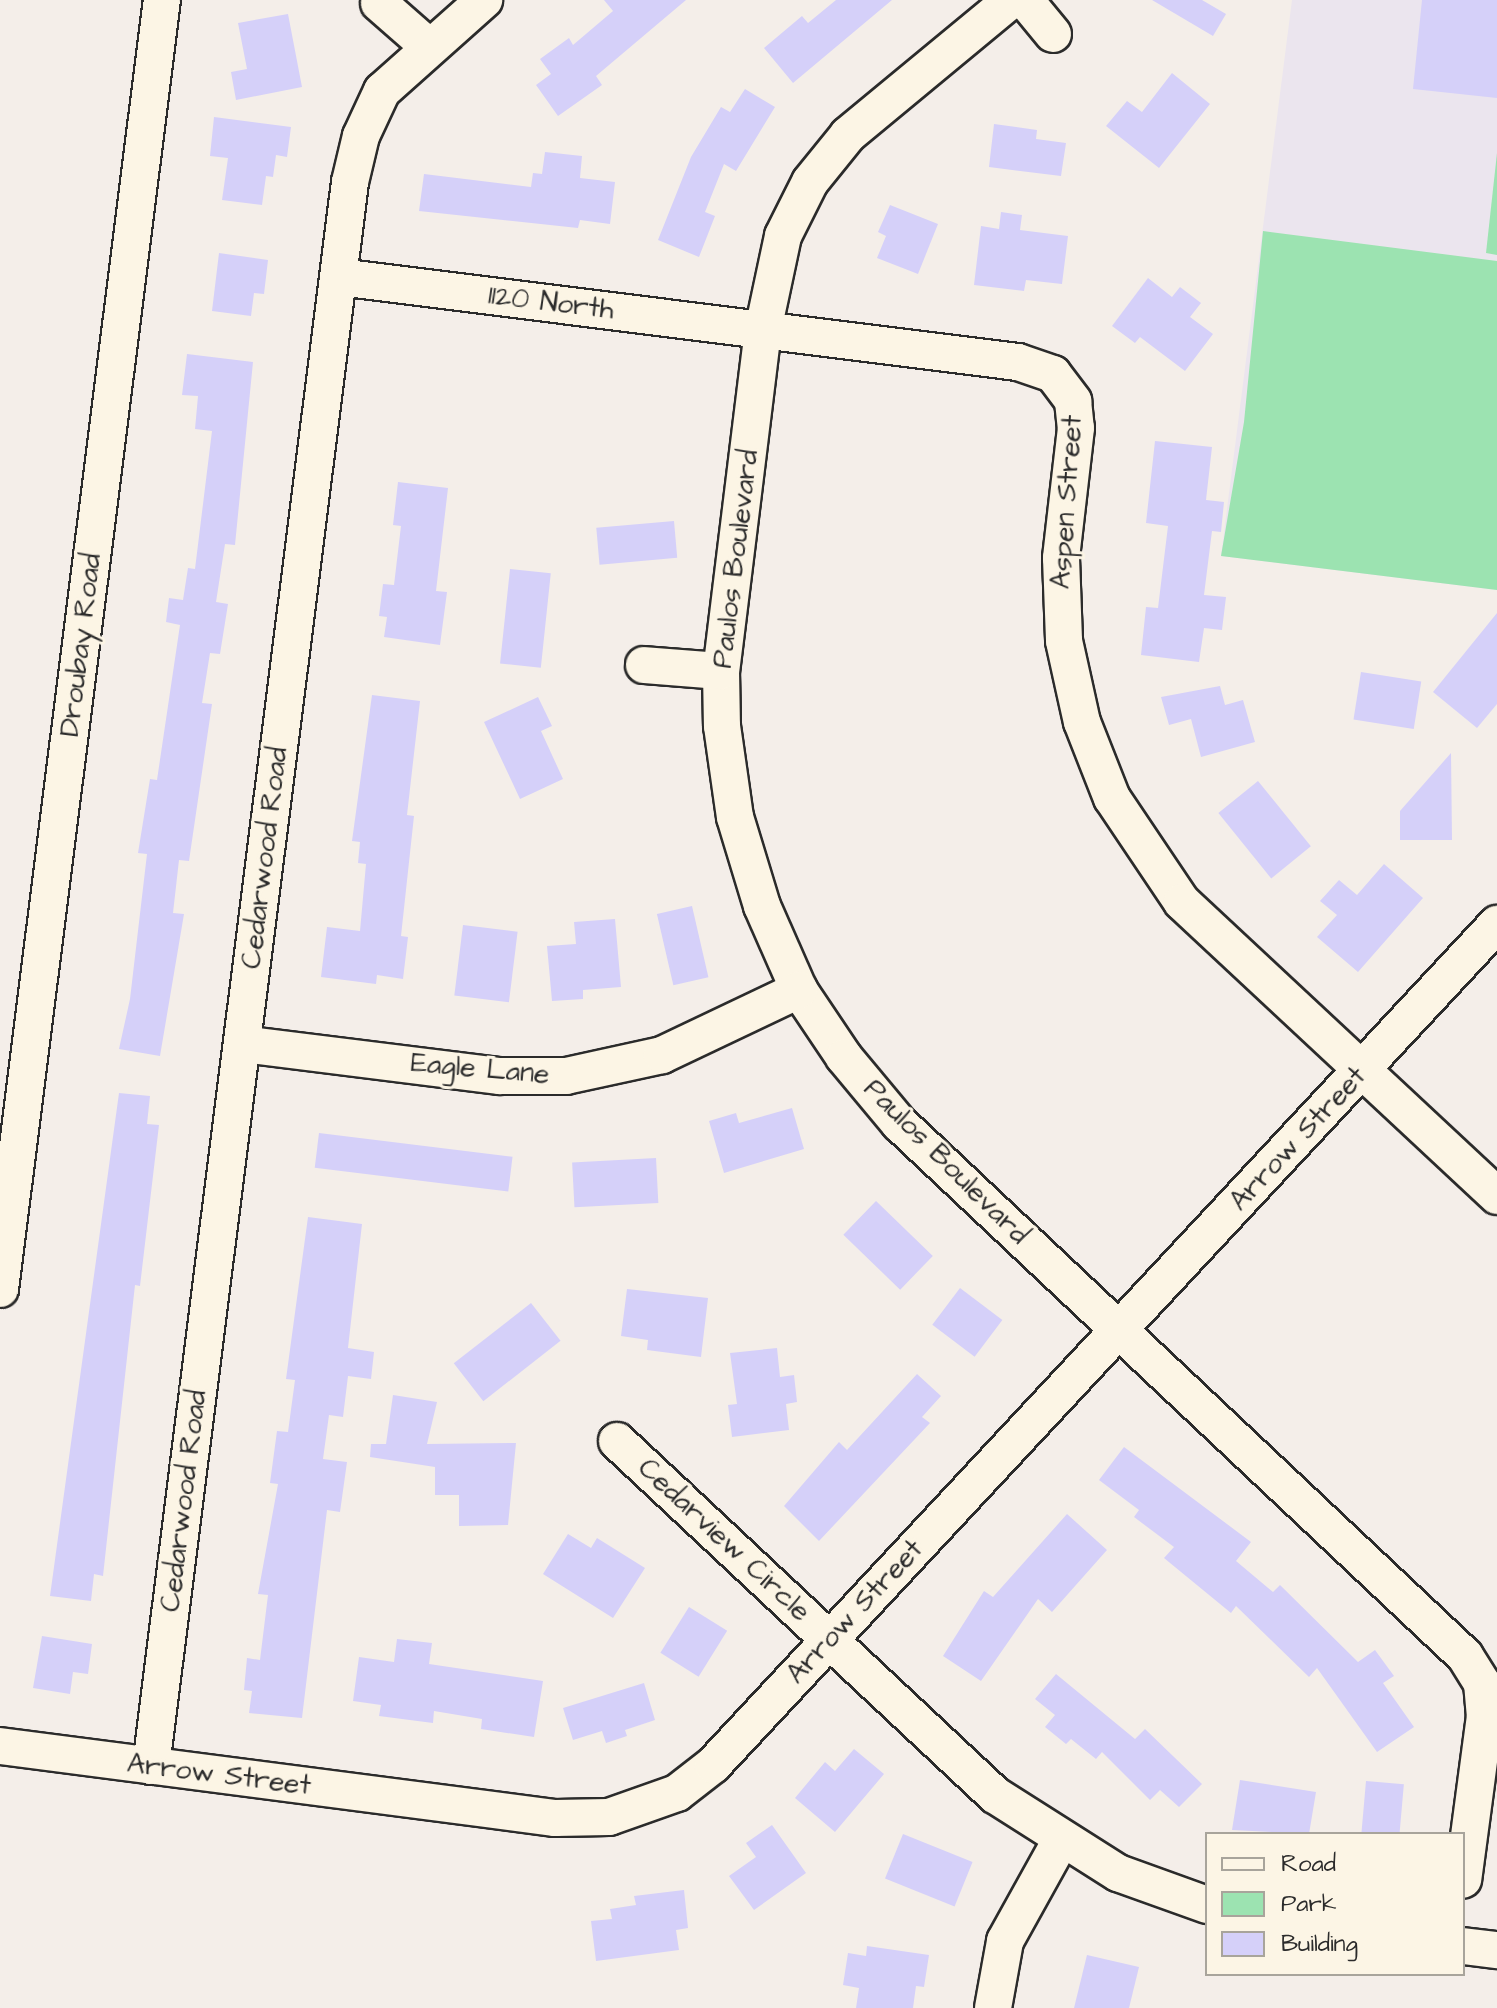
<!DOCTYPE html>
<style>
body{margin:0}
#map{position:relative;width:1497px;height:2008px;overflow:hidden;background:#f4eee9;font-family:"Architects Daughter",sans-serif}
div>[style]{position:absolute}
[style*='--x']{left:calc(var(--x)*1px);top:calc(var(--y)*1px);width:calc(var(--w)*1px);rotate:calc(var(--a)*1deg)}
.built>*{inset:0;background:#ebe5ee}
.green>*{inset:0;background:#9ce3b1}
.building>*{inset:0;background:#d5d0f9;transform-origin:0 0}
.roads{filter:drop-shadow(2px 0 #2b2b2b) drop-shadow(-2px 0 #2b2b2b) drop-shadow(0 2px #2b2b2b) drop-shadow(0 -2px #2b2b2b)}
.minor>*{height:36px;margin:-18px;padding:0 18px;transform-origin:18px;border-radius:18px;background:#fcf5e5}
span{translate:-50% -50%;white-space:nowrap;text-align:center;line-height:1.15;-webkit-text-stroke:6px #fcf5e5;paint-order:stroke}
.street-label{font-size:28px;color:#2b2b2b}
.legend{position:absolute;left:1205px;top:1832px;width:260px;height:144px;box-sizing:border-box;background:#fcf5e5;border:2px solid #a8a49b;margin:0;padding:10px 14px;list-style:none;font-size:24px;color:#2b2b2b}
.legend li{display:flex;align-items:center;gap:16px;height:40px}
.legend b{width:40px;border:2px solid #a8a49b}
</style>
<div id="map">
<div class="built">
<div style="clip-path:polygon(1292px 0,1497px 0,1497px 590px,1221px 556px)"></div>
</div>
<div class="green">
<div style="clip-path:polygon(1497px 153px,1497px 255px,1486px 253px)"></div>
<div style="clip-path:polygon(1263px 231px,1497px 261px,1497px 590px,1221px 556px,1244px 422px)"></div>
</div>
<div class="building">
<div style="clip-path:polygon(604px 0,686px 0,596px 76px,602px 85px,558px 116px,536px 85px,551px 74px,540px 59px,569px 38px,573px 45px,613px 11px)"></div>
<div style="clip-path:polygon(836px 0,892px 0,793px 83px,764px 48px,802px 16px,808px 23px)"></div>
<div style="clip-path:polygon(1152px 0,1202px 0,1226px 14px,1213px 36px)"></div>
<div style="clip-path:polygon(1422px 0,1497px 0,1497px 98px,1413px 89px)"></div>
<div style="clip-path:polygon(288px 14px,302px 87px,236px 100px,231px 72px,247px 69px,238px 23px)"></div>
<div style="clip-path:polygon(1172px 73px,1210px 104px,1159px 168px,1106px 126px,1127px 101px,1142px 112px)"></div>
<div style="clip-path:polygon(745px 89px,775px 107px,736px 171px,724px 164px,705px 212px,715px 216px,699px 257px,658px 240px,691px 157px,721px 107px,730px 112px)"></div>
<div style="clip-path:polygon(214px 117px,291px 127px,287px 157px,276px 155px,273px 177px,266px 176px,262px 205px,222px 200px,228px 158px,210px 156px)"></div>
<div style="clip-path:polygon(994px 124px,1037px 130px,1036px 139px,1066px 143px,1061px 176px,989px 167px)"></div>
<div style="clip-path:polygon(545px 152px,582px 156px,580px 178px,615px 182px,610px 224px,580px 220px,578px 228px,419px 211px,424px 174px,531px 187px,533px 173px,542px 174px)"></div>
<div style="clip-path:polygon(890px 205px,938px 224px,918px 274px,877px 258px,886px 236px,878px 232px)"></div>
<div style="clip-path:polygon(1001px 212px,1022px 215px,1020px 230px,1068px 236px,1062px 284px,1026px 280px,1024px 291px,974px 285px,981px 226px,999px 229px)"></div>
<div style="clip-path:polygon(219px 253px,268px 260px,264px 294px,254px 293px,251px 316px,212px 311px)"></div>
<div style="clip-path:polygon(1148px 278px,1172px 297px,1180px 287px,1201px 303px,1190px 317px,1213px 334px,1185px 371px,1140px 337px,1135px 343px,1112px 326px)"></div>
<div style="clip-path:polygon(187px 354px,253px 362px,235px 545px,225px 544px,216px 602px,228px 604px,220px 654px,210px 653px,202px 703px,212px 704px,189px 861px,179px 860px,173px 913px,184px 914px,160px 1056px,119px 1049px,130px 999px,147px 854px,138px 853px,150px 779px,157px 780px,180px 625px,166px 622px,169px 598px,183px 600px,188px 568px,195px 569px,212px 431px,195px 429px,198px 396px,182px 395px)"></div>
<div style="clip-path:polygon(1155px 441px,1212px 447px,1206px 500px,1224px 502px,1221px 532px,1212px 531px,1204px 595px,1226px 597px,1222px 630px,1204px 628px,1199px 662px,1141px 655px,1146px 607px,1158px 608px,1168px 526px,1146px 523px)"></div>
<div style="clip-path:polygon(398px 482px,448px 488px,436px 591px,447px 592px,440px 645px,384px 637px,387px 617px,379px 616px,383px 584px,394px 585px,401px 526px,393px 525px)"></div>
<div style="left:674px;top:521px;width:37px;height:78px;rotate:85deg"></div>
<div style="left:510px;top:569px;width:41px;height:95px;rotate:6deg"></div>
<div style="clip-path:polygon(1497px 613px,1497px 704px,1477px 728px,1433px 692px)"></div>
<div style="left:1361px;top:672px;width:61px;height:48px;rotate:9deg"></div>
<div style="clip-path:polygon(1220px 686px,1225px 705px,1243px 700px,1255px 742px,1201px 757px,1191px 719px,1169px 725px,1161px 697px)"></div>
<div style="clip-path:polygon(372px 695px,420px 701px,407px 815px,414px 816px,401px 936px,408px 937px,403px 979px,377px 975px,376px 984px,321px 977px,327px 927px,360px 931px,366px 864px,358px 863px,360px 842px,352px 841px)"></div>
<div style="clip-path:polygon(538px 697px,552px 726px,541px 731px,563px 779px,520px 799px,484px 722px)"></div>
<div style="clip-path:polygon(1451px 753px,1452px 840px,1400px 840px,1400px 811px)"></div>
<div style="left:1258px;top:781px;width:84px;height:51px;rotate:51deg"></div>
<div style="clip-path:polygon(1384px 864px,1423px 898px,1358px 972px,1317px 937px,1337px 915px,1320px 901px,1339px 880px,1357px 895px)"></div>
<div style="left:692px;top:906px;width:73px;height:36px;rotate:77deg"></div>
<div style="clip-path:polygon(615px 919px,621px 987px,583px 990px,583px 999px,552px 1001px,547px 946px,576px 944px,574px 922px)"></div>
<div style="left:463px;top:925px;width:55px;height:71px;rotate:7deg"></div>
<div style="clip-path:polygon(119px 1093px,150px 1096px,147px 1124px,159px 1125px,140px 1286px,135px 1285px,103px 1576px,94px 1574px,91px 1601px,50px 1596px)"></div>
<div style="clip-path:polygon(792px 1108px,804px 1149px,724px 1173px,709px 1121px,736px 1113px,739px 1123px)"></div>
<div style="left:319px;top:1133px;width:195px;height:35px;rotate:7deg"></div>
<div style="left:656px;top:1158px;width:45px;height:84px;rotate:87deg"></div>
<div style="left:876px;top:1201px;width:79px;height:47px;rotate:44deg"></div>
<div style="clip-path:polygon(308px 1217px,362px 1224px,348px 1348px,374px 1352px,371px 1379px,348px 1376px,343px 1417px,329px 1415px,323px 1459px,347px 1462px,340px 1512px,327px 1510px,302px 1718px,249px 1713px,252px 1691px,244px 1690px,247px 1658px,260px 1660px,268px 1595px,258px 1594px,278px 1484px,270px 1483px,277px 1431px,288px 1432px,295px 1380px,286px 1379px)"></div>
<div style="left:960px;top:1288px;width:53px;height:46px;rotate:37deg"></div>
<div style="clip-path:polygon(627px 1289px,708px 1298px,701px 1357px,647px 1350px,648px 1340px,621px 1336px)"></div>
<div style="left:531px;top:1303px;width:48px;height:98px;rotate:52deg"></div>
<div style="clip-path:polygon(777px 1348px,780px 1377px,794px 1375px,797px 1402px,786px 1404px,789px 1430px,732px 1437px,728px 1405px,737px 1404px,730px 1353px)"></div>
<div style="clip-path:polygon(917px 1374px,941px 1396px,922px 1417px,930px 1423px,819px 1541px,784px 1506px,839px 1442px,847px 1450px)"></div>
<div style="clip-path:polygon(393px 1395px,437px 1402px,427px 1444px,516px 1443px,508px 1525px,459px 1526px,459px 1495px,435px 1495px,435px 1467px,370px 1457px,371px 1444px,386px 1444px)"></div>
<div style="clip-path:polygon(1124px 1447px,1251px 1542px,1236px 1561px,1273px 1592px,1280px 1585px,1358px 1662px,1375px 1650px,1394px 1676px,1383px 1683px,1414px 1727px,1377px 1752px,1317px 1668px,1309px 1677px,1236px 1606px,1231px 1613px,1164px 1558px,1174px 1547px,1134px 1517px,1139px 1510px,1099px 1480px)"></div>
<div style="clip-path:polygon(1067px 1514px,1107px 1550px,1052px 1612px,1038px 1599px,981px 1681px,943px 1656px,984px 1591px,993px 1597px)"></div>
<div style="clip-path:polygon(568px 1534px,591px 1548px,597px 1538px,645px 1568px,613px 1618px,543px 1574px)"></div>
<div style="left:689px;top:1607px;width:45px;height:54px;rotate:32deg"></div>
<div style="clip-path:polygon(42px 1636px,92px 1644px,88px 1674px,73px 1672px,70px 1694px,33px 1688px)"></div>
<div style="clip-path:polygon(397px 1639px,432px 1643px,429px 1664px,543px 1681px,534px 1737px,481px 1729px,482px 1719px,434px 1711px,433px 1723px,379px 1716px,381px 1705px,353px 1701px,359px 1657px,394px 1662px)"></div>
<div style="clip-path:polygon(1056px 1674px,1135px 1739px,1145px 1729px,1202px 1784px,1179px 1807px,1160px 1790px,1150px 1800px,1102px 1752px,1096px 1759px,1071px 1739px,1066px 1744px,1045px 1727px,1055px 1715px,1035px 1699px)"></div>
<div style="clip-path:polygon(644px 1683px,655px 1720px,625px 1730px,627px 1736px,606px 1743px,602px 1731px,573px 1740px,563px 1708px)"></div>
<div style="clip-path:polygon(854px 1749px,884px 1774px,835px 1832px,795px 1798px,825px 1762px,835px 1771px)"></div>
<div style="clip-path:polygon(1240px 1780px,1316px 1792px,1309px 1834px,1232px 1830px)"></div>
<div style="left:1366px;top:1781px;width:38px;height:53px;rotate:5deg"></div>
<div style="clip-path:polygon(772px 1825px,806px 1873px,754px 1910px,729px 1876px,756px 1857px,746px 1843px)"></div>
<div style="left:903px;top:1834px;width:75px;height:48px;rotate:22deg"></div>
<div style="clip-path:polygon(684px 1890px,688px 1928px,676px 1930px,679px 1950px,596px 1961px,591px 1921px,612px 1919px,610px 1909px,636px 1905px,634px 1896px)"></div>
<div style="clip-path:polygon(867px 1946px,929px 1955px,924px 1987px,916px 1986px,913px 2008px,856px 2008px,859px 1988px,843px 1985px,848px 1953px,866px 1956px)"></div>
<div style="clip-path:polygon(1087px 1955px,1139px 1967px,1129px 2008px,1074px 2008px)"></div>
</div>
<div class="roads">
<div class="minor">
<div style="--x:1011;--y:0;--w:212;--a:140.4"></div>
<div style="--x:848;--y:135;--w:60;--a:129"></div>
<div style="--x:810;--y:182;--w:60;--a:116.6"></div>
<div style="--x:783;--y:236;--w:96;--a:102"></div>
<div style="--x:763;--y:330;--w:344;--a:97"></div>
<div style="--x:721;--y:671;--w:55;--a:89"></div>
<div style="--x:722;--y:726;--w:92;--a:81.9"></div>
<div style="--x:735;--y:817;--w:93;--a:73.1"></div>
<div style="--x:762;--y:906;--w:92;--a:66.2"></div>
<div style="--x:799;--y:990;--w:81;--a:56.1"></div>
<div style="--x:844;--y:1057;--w:86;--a:50.2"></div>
<div style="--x:899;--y:1123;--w:777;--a:43.28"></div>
<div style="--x:1465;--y:1656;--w:32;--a:58"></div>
<div style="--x:1482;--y:1683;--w:33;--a:85"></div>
<div style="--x:1485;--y:1716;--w:165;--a:97.6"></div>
<div style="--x:1025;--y:0;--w:44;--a:50.5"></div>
<div style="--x:379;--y:3;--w:65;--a:41.3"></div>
<div style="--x:339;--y:277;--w:684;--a:7.14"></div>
<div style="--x:1018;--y:362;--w:37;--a:19"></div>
<div style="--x:1053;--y:374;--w:34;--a:53"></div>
<div style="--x:1073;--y:401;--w:27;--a:84"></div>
<div style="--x:1076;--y:428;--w:131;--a:96.6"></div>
<div style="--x:1061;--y:558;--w:83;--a:87.9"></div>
<div style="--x:1064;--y:641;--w:83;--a:77.5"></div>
<div style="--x:1082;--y:722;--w:82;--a:68.5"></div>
<div style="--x:1112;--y:798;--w:125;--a:56.1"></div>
<div style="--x:1182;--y:902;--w:431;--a:43"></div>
<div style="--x:644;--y:665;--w:77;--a:4.5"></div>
<div style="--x:242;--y:1044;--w:260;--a:7.1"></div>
<div style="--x:500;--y:1076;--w:66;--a:0"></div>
<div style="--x:566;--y:1076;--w:98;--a:-12.3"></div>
<div style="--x:662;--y:1055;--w:152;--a:-25.4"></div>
<div style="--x:0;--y:1289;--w:1299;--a:-82.84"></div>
<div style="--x:617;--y:1441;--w:518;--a:43.12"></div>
<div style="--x:995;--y:1795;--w:146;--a:32.4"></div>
<div style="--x:1118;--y:1873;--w:95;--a:19.8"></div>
<div style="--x:0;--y:1746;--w:560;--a:7.39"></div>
<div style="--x:555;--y:1818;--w:54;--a:-1.1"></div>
<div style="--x:609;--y:1817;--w:72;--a:-19.4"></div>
<div style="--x:677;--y:1793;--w:46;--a:-37.9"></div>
<div style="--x:713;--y:1765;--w:1150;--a:-47.01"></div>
<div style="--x:151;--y:1766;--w:1596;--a:-82.84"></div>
<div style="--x:350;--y:182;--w:47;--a:-76.6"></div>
<div style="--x:361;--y:136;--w:50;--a:-65"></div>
<div style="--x:382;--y:91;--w:137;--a:-41.7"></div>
<div style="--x:1463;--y:1946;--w:34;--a:7"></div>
<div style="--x:993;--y:2008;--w:68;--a:-79.8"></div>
<div style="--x:1005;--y:1941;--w:115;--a:-61"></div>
</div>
</div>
<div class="street-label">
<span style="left:551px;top:303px;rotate:7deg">1120 North</span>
<span style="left:1067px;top:502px;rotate:-86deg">Aspen Street</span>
<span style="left:736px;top:559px;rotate:-83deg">Paulos Boulevard</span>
<span style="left:81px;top:645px;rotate:-83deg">Droubay Road</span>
<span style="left:265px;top:858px;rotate:-83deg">Cedarwood Road</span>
<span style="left:480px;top:1069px;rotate:5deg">Eagle Lane</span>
<span style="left:1298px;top:1139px;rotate:-47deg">Arrow Street</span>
<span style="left:946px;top:1162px;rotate:45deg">Paulos Boulevard</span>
<span style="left:184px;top:1501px;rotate:-83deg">Cedarwood Road</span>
<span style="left:724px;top:1540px;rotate:43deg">Cedarview Circle</span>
<span style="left:855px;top:1612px;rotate:-47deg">Arrow Street</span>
<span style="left:219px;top:1775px;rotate:7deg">Arrow Street</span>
</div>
<ul class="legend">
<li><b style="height:10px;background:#fcf5e5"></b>Road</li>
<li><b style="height:22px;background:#9ce3b1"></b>Park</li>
<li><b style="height:22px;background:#d5d0f9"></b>Building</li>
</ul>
</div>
